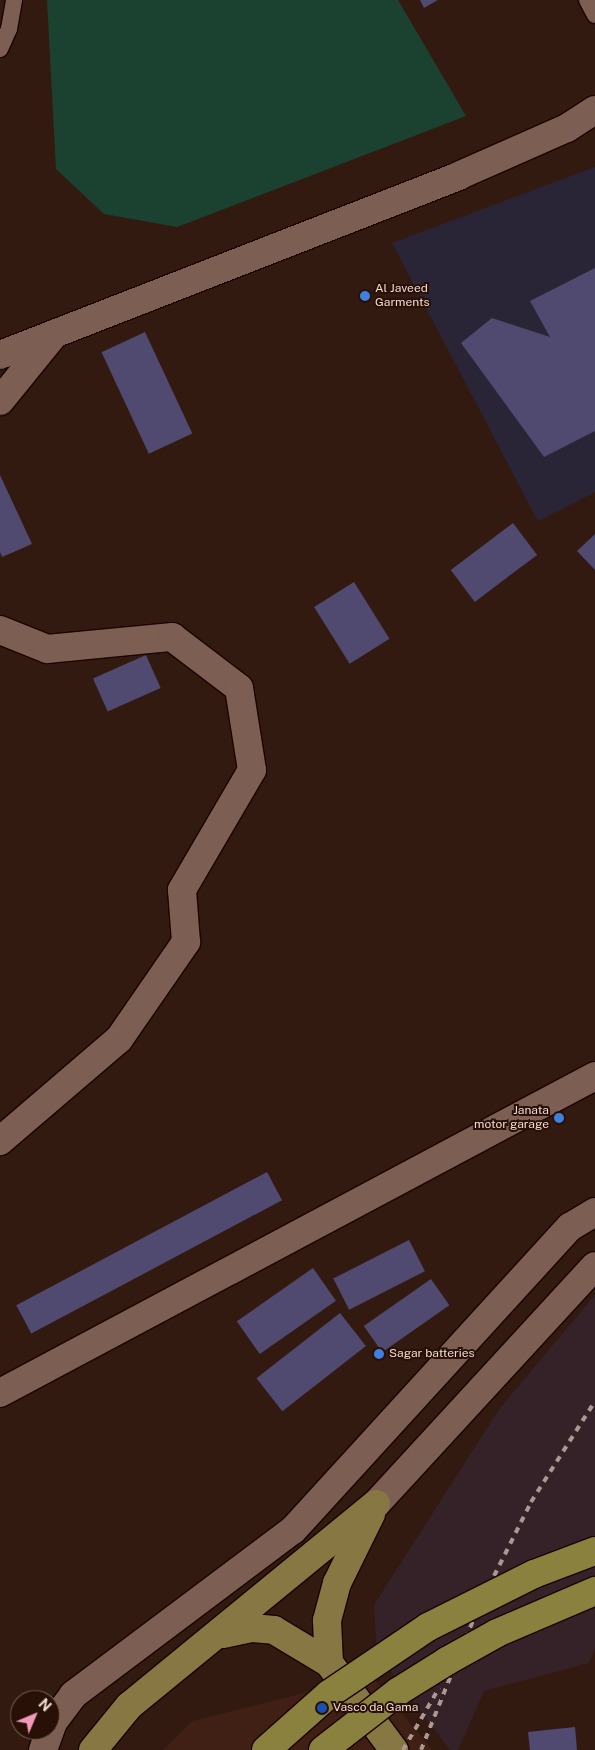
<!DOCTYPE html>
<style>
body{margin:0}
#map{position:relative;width:595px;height:1750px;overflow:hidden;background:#331a10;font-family:"Public Sans",sans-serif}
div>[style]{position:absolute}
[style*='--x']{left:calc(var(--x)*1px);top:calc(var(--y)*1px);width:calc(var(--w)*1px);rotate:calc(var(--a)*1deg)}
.commercial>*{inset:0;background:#2a2536}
.industrial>*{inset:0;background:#352229}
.built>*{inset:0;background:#402014}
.green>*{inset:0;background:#1b4231}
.building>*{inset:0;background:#504970;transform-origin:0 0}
.roads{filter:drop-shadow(1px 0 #190400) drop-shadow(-1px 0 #190400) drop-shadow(0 1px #190400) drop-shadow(0 -1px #190400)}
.service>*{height:16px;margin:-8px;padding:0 8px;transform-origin:8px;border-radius:8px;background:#7d5e52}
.minor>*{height:28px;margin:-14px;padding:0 14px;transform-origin:14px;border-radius:14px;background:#7d5e52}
.tertiary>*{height:28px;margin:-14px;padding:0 14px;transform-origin:14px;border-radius:14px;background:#7d5e52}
.secondary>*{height:28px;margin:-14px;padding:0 14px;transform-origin:14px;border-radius:14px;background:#7d5e52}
.primary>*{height:28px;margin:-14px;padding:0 14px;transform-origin:14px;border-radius:14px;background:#877843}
.rail>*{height:4px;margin-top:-2px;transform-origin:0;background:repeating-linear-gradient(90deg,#ac9890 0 6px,transparent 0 12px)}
.bridges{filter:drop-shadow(1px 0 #190400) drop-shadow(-1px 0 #190400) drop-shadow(0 1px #190400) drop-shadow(0 -1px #190400)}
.trunk-bridge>*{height:28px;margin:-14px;padding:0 14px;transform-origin:14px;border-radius:14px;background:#8a813e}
.dots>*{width:14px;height:14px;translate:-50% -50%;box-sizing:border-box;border:2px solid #291007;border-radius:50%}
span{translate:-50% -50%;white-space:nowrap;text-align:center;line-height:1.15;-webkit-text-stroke:4px #291007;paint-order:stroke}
.poi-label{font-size:12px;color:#eddbd4}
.left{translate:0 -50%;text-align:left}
.right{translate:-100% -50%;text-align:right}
.north{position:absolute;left:10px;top:1690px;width:50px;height:50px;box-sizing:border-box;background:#291007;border:1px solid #776159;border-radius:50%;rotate:45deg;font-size:14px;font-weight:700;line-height:20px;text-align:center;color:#eddbd4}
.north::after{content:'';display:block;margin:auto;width:18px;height:22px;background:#ef9ab8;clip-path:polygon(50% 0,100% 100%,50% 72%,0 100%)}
</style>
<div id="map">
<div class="commercial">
<div style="clip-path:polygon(595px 167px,595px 492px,538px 521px,392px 243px)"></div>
</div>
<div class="industrial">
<div style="clip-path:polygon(595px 1295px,595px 1648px,589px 1663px,484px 1691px,458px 1750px,450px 1750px,377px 1653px,374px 1605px,500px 1408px)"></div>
</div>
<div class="built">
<div style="clip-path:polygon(364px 1667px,432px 1750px,163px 1750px,192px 1721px,301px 1694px)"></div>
</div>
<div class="green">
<div style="clip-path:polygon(47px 0,398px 0,466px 116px,177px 227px,104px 214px,56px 169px)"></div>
</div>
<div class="building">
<div style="clip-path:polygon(420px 0,438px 0,424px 8px)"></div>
<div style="clip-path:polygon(595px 268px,595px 431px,544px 457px,461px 343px,492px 318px,550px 337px,530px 301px)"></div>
<div style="left:145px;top:332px;width:112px;height:48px;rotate:65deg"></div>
<div style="clip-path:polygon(0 475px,32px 544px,2px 557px,0 552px)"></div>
<div style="left:513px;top:523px;width:40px;height:78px;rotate:53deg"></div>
<div style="clip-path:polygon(595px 534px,595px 570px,577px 551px)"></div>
<div style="left:354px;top:582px;width:67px;height:47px;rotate:58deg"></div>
<div style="left:146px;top:655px;width:36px;height:58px;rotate:66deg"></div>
<div style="left:267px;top:1172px;width:32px;height:284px;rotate:62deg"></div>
<div style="left:409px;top:1240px;width:35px;height:85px;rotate:63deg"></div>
<div style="left:313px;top:1268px;width:40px;height:93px;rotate:55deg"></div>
<div style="left:431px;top:1279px;width:32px;height:82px;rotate:55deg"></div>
<div style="left:340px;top:1313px;width:42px;height:106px;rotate:52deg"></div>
<div style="clip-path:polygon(575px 1727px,577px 1750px,530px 1750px,528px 1732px)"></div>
</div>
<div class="roads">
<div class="service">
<div style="--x:587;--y:0;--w:17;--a:62"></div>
<div style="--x:0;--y:49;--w:22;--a:-66"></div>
<div style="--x:9;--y:29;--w:29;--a:-80"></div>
</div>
<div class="minor">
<div style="--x:0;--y:401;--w:82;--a:-50.9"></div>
<div style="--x:0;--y:630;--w:51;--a:22"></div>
<div style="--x:47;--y:649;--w:126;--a:-5.5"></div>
<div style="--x:172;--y:637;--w:84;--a:37.3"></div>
<div style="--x:239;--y:688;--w:83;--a:81"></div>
<div style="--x:252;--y:770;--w:139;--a:120.3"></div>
<div style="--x:182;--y:890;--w:52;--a:85.6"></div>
<div style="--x:186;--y:942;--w:118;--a:124.6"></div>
<div style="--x:119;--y:1039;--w:157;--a:139.4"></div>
<div style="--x:0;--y:1393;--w:674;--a:-28.05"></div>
</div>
<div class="tertiary">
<div style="--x:0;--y:355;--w:492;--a:-21.3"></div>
<div style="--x:458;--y:176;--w:119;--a:-23.8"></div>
<div style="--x:567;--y:128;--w:33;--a:-33"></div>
<div style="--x:43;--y:1750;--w:30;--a:-70"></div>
<div style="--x:53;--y:1722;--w:34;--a:-53"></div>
<div style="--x:73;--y:1695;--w:275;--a:-36.9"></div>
<div style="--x:293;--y:1530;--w:411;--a:-47.6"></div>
<div style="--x:570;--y:1227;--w:29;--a:-31"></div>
</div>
<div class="secondary">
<div style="--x:376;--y:1504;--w:323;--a:-47.4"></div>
</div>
<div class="primary">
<div style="--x:371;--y:1514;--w:77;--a:116.2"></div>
<div style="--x:337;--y:1583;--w:39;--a:105"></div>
<div style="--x:327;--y:1621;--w:42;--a:87.3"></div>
<div style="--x:329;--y:1663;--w:109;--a:53.2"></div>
<div style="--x:223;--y:1634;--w:30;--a:-12"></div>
<div style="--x:252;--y:1628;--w:22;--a:5"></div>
<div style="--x:274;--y:1630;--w:64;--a:31"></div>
<div style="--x:93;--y:1750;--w:57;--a:-50.7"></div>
<div style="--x:129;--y:1706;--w:319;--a:-39.3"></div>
</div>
</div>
<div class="rail">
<div style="--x:403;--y:1750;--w:72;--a:-59.9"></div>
<div style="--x:421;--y:1750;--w:153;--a:-68.1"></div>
<div style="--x:478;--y:1608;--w:119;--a:-63.4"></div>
<div style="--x:531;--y:1502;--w:120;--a:-57.6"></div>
</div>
<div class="bridges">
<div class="trunk-bridge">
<div style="--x:266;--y:1750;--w:84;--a:-41.6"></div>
<div style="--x:329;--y:1694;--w:120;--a:-34.1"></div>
<div style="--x:428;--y:1627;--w:119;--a:-26.6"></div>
<div style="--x:534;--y:1574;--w:65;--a:-20.7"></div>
<div style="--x:323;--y:1750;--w:96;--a:-37.8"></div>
<div style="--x:399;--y:1691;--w:57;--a:-32"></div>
<div style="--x:447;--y:1661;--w:57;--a:-29.2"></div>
<div style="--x:497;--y:1633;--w:107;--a:-23.2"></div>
</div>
</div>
<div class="dots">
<div style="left:365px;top:296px;background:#3f7fe0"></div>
<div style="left:559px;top:1118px;background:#3f7fe0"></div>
<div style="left:379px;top:1354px;background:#3f7fe0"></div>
<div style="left:322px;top:1708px;background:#1a4fb4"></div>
</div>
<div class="poi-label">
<span class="left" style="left:375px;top:296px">Al Javeed<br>Garments</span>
<span class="right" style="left:549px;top:1118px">Janata<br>motor garage</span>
<span class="left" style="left:389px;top:1354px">Sagar batteries</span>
<span class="left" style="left:333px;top:1708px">Vasco da Gama</span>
</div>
<div class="north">N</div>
</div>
